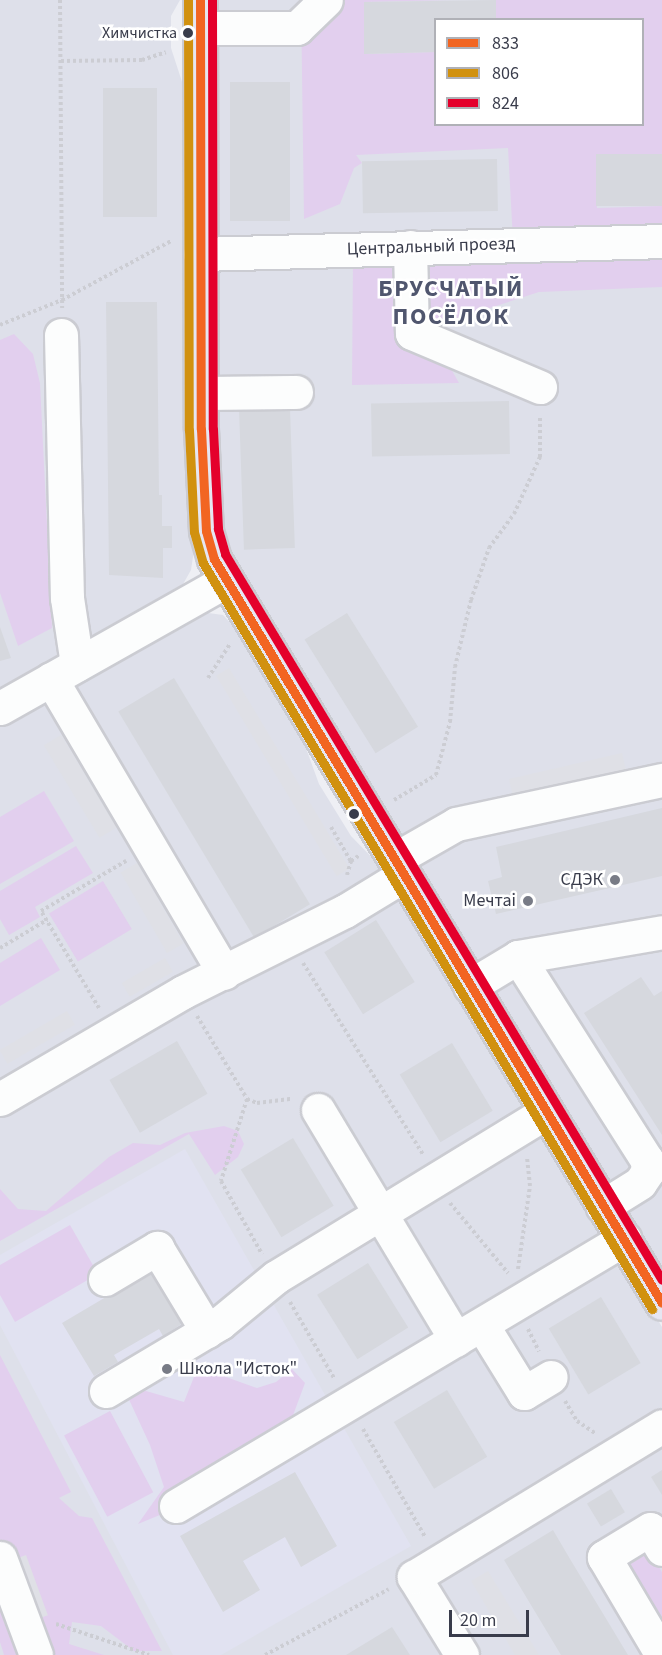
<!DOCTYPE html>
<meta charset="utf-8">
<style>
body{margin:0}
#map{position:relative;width:662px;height:1655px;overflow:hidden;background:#eeeff4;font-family:"Source Sans 3",sans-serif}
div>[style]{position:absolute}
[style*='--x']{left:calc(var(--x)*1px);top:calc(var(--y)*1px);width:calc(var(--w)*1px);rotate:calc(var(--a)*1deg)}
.residential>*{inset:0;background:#dee0ea}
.education>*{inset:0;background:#e1e2f1}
.green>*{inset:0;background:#e2cfee;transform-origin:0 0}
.parking>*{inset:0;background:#dfe0e6;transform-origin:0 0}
.building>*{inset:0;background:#d6d8de;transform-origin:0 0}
.path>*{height:4px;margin-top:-2px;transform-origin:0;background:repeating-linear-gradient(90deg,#cccdd3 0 3px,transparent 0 6px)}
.roads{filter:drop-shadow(2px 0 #cbccd2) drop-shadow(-2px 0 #cbccd2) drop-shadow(0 2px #cbccd2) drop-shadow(0 -2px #cbccd2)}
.minor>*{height:33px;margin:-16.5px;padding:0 16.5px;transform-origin:16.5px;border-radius:16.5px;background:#fcfdfd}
.major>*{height:33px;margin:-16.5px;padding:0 16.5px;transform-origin:16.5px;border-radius:16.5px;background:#e6e6f2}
.bus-1>*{height:9px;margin:-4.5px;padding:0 4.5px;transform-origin:4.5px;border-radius:4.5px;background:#f26522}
.bus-2>*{height:9px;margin:-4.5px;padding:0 4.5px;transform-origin:4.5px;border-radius:4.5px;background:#d1910f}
.bus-3>*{height:9px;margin:-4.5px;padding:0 4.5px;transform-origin:4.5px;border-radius:4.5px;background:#e4002b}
.dots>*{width:16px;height:16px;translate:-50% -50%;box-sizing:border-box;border:3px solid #fff;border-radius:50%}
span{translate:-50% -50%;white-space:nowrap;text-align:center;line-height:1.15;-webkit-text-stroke:5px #fff;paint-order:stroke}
.bus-label{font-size:16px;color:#393c4b}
.right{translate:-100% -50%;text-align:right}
.street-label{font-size:18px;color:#393c4b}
.poi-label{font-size:18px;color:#393c4b}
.left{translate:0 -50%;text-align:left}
.district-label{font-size:24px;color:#50566e;font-weight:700;letter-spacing:1.5px}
.legend{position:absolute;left:434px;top:18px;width:210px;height:108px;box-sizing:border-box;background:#fff;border:2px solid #b0b1b7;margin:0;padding:8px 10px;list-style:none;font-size:18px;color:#393c4b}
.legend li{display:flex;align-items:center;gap:12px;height:30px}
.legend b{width:30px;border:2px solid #b0b1b7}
.scale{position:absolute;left:449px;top:1610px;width:80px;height:27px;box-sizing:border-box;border:3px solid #393c4b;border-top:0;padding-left:8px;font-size:18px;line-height:21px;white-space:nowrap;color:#393c4b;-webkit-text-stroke:4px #fff;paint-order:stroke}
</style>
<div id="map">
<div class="residential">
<div style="clip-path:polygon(0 0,180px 0,171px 16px,171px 48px,185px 91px,194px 550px,191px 570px,182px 586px,0 693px)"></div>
<div style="clip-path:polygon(evenodd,217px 0,662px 0,662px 1272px,232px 558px,217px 518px,217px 0,436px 20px,642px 20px,642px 124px,436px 124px,436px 20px)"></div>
<div style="clip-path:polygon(201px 612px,223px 615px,239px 632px,303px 740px,319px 784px,351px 836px,386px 872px,662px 1327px,662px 1655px,0 1655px,0 723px)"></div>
</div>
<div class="education">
<div style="clip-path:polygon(185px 1149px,411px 1546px,221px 1655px,173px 1655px,0 1325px,0 1255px)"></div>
</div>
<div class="green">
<div style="clip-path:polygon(301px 0,452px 0,364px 2px,365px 54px,435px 52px,436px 124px,642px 124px,642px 20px,496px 19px,496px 0,662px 0,662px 154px,596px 156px,597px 208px,662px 206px,662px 287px,539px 292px,428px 328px,459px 383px,352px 385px,353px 260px,514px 259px,508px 148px,356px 155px,362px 163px,354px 168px,340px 204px,304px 219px)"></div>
<div style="clip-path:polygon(14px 334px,33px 354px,40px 383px,52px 628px,18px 646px,0 593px,0 340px)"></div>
<div style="clip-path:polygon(44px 791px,74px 841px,0 884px,0 817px)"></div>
<div style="clip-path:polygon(76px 846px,93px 873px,35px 907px,40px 917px,9px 935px,0 919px,0 891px)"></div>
<div style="left:103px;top:881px;width:56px;height:63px;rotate:59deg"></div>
<div style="clip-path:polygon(41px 938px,60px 970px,0 1006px,0 963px)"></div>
<div style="clip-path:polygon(224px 1126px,238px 1131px,244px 1144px,238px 1157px,215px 1175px,189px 1134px,0 1241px,0 1189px,18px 1209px,46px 1211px,109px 1157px,133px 1143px,160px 1145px,185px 1133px)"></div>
<div style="clip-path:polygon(70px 1225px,98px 1274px,15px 1322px,0 1295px,0 1265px)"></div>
<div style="clip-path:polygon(0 1355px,71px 1492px,59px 1498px,79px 1516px,92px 1518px,162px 1651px,134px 1651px,101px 1626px,72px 1622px,69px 1644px,104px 1655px,4px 1655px,0 1642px)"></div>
<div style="clip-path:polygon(198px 1367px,257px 1388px,276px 1382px,292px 1369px,305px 1383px,292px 1418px,167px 1512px,138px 1524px,164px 1487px,150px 1445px,126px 1393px,146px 1391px,184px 1402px)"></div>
<div style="left:110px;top:1411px;width:92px;height:52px;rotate:62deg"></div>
<div style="clip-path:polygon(650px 1552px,662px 1572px,662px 1629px,625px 1567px)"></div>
</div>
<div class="parking">
<div style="left:229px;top:668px;width:234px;height:15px;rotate:59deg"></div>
<div style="left:61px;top:735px;width:108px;height:20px;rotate:59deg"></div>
<div style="left:622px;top:753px;width:18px;height:116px;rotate:77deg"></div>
<div style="left:137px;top:863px;width:93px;height:19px;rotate:60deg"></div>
<div style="left:165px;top:958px;width:16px;height:50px;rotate:60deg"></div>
<div style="left:67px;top:1011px;width:16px;height:78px;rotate:60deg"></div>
<div style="left:26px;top:1555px;width:64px;height:18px;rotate:70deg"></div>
<div style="clip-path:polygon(488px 1571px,539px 1655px,515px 1655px,471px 1581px)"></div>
</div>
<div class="building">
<div style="clip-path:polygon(496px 0,496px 20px,436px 20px,436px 52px,364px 54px,364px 2px)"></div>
<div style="left:230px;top:82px;width:60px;height:139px"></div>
<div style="left:103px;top:88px;width:54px;height:129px"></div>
<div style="left:662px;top:154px;width:52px;height:66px;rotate:90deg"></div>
<div style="left:497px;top:159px;width:52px;height:135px;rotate:89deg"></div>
<div style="clip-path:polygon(106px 302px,157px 302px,159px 495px,162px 495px,162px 526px,172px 526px,172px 548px,163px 548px,163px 578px,109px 575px)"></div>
<div style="left:509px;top:401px;width:53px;height:138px;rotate:89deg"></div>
<div style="left:290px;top:408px;width:140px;height:51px;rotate:88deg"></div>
<div style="left:347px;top:613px;width:134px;height:50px;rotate:58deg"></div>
<div style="clip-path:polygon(0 627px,11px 658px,0 661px)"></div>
<div style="left:174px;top:678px;width:264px;height:65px;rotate:59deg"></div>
<div style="clip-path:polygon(662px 808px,662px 876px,496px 914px,488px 881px,502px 877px,496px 847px)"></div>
<div style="left:376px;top:920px;width:73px;height:61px;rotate:58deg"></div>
<div style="clip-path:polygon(641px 977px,654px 996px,662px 991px,662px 1135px,584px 1013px)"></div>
<div style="left:177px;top:1041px;width:61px;height:78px;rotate:60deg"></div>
<div style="left:452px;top:1043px;width:79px;height:61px;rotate:59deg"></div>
<div style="left:293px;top:1138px;width:79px;height:61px;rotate:59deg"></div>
<div style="left:368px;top:1263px;width:76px;height:60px;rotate:58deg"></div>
<div style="clip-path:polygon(155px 1268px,186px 1321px,163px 1336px,159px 1329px,114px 1355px,118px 1362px,94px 1376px,62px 1323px)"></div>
<div style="left:601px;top:1297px;width:77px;height:61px;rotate:59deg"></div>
<div style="left:447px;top:1390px;width:78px;height:62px;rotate:59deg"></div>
<div style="clip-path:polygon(662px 1470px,662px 1495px,651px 1477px)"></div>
<div style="clip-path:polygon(295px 1472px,337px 1546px,301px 1567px,285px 1537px,243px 1561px,260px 1590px,223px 1612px,180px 1536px)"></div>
<div style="left:611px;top:1489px;width:27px;height:28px;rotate:59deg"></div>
<div style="clip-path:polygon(553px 1530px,570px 1559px,628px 1655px,561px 1655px,504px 1560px)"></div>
<div style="clip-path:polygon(392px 1627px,410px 1655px,346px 1655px)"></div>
</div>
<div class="path">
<div style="--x:60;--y:0;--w:308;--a:89.6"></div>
<div style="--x:61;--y:61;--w:81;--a:-0.7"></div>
<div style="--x:142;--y:60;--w:25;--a:-18"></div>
<div style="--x:0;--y:325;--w:67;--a:-22"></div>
<div style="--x:62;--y:300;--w:124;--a:-28.4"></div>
<div style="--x:208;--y:678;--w:40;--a:-57.1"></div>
<div style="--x:394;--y:800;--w:49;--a:-30.8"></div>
<div style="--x:436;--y:775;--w:55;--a:-75.2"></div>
<div style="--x:450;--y:722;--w:55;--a:-84.8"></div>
<div style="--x:455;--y:667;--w:69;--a:-76.6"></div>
<div style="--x:471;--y:600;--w:55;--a:-70.9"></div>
<div style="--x:489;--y:548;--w:42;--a:-53.7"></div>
<div style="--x:514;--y:514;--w:63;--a:-65.5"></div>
<div style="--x:540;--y:457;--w:40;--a:-90"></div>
<div style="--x:331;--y:827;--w:39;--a:60"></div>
<div style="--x:351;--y:861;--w:11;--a:-34"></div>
<div style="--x:347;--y:875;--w:15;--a:-74"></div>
<div style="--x:0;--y:948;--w:55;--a:-30.8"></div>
<div style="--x:303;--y:963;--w:226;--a:57.9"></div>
<div style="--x:99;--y:1008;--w:113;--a:-120.9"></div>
<div style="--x:41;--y:911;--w:99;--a:-30.5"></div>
<div style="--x:197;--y:1016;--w:97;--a:58.9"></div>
<div style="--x:247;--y:1099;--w:11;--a:22"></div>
<div style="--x:257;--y:1103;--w:35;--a:-7"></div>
<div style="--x:247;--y:1099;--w:86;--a:107.6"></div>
<div style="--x:221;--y:1181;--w:84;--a:60.7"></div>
<div style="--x:450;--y:1203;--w:91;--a:50.4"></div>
<div style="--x:518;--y:1269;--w:84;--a:-81.8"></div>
<div style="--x:530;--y:1186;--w:28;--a:-96"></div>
<div style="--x:290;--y:1302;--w:88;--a:59.9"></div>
<div style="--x:528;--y:1329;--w:25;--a:64"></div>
<div style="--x:565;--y:1401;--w:23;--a:59"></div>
<div style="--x:577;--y:1421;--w:23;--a:34"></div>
<div style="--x:363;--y:1429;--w:125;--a:60.1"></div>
<div style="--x:56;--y:1624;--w:98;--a:18.4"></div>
<div style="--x:265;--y:1655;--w:140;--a:-28"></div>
</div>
<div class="roads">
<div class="minor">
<div style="--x:200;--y:28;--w:97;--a:0"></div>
<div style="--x:297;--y:28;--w:40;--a:-44"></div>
<div style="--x:410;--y:247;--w:86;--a:88.7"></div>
<div style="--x:412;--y:333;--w:139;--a:22.9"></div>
<div style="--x:200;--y:254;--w:462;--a:-1.6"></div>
<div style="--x:61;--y:335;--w:263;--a:88.7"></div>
<div style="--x:67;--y:598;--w:67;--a:81.4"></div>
<div style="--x:201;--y:393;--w:95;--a:-0.6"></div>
<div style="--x:51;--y:679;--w:341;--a:59.5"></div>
<div style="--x:0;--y:708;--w:258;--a:-29.4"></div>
<div style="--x:395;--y:859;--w:70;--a:-29.8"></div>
<div style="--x:456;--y:824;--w:211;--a:-12.1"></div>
<div style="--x:518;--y:957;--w:241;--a:57.6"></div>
<div style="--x:647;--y:1160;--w:11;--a:85"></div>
<div style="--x:648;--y:1171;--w:14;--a:124"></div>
<div style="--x:640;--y:1183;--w:44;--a:148.1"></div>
<div style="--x:470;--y:986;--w:56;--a:-31.1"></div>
<div style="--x:518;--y:957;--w:146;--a:-9.8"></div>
<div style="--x:0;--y:1099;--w:212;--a:-30.3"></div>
<div style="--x:183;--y:992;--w:181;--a:-26.6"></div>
<div style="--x:345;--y:911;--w:69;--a:-31.4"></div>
<div style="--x:318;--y:1110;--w:268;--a:59"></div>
<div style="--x:105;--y:1279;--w:61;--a:-30.8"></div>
<div style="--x:157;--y:1248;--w:97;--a:58.9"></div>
<div style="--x:482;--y:1325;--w:80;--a:58.3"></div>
<div style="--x:524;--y:1393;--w:31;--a:-31"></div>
<div style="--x:106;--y:1391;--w:133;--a:-30.8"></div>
<div style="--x:220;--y:1323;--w:72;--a:-39.4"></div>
<div style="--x:276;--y:1277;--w:316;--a:-31.4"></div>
<div style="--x:176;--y:1506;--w:522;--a:-30.79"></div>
<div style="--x:662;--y:1549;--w:23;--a:-121"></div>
<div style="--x:650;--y:1529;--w:54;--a:148.7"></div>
<div style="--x:604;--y:1557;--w:114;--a:59.4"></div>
<div style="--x:0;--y:1558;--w:103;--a:69.6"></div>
<div style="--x:462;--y:1655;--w:92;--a:-121.6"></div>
<div style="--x:414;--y:1577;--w:290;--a:-31.3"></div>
</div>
<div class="major">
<div style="--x:200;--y:0;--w:429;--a:89.9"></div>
<div style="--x:201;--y:429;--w:102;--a:87.2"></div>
<div style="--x:206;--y:531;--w:29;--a:74"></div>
<div style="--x:214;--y:559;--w:868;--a:58.95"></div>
</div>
</div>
<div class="bus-1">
<div style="--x:200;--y:0;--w:429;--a:89.9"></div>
<div style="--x:201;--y:429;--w:102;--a:87.2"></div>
<div style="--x:206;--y:531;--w:29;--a:74"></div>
<div style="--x:214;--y:559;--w:868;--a:58.95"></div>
</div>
<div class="bus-2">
<div style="--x:188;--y:0;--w:430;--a:89.9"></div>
<div style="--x:189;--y:430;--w:102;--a:87.2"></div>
<div style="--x:194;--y:532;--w:32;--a:74"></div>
<div style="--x:203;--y:563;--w:871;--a:58.96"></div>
</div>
<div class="bus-3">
<div style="--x:212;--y:0;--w:429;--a:89.9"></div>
<div style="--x:213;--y:429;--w:100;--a:87.1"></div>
<div style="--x:218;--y:529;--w:26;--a:74"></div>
<div style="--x:225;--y:554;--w:847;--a:58.96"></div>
</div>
<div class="dots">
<div style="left:188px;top:33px;background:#393c4b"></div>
<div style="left:354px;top:814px;background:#393c4b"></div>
<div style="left:615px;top:880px;background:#787b86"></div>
<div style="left:528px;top:901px;background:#787b86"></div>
<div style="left:167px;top:1369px;background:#787b86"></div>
</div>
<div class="bus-label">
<span class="right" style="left:177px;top:33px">Химчистка</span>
</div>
<div class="street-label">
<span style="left:431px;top:247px;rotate:-2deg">Центральный проезд</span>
</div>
<div class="poi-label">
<span class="right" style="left:603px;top:880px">СДЭК</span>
<span class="right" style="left:516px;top:901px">Мечтаi</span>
<span class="left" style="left:179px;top:1369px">Школа "Исток"</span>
</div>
<div class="district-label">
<span style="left:451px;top:303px">БРУСЧАТЫЙ<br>ПОСЁЛОК</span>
</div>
<ul class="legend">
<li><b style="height:8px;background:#f26522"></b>833</li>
<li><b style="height:8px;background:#d1910f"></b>806</li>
<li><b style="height:8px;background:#e4002b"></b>824</li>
</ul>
<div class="scale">20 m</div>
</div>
